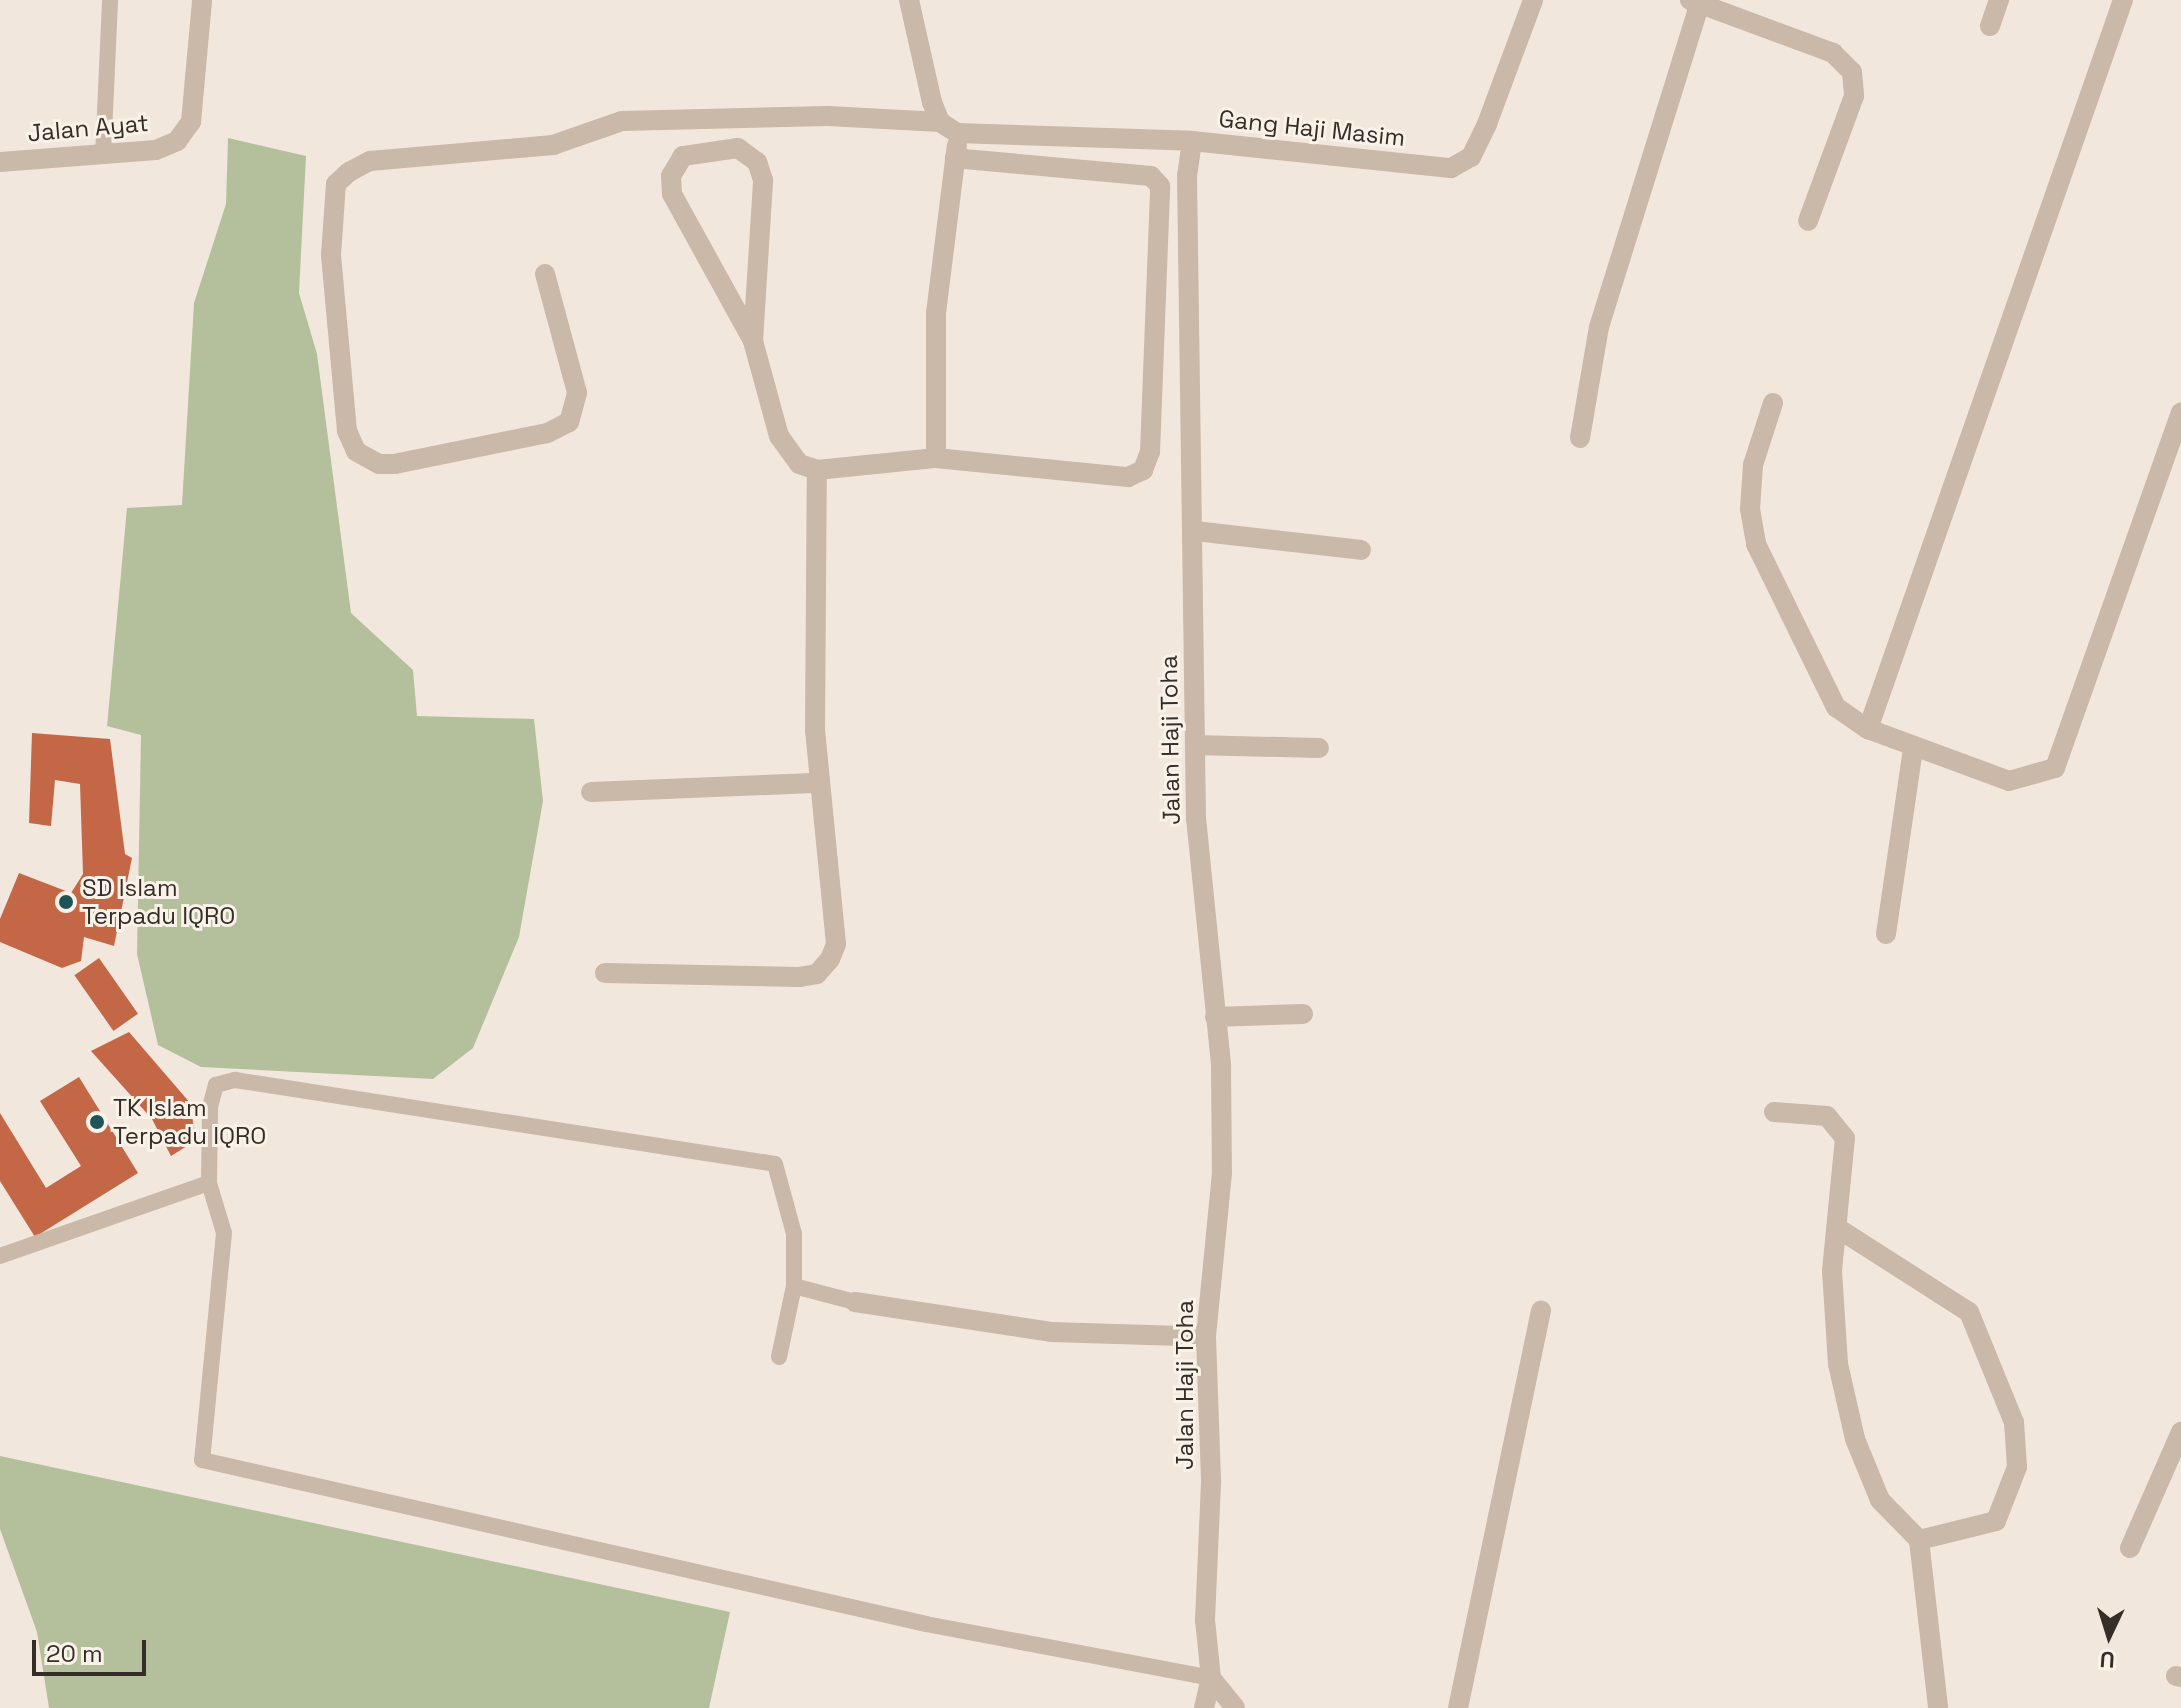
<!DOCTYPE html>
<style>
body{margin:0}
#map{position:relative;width:2181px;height:1708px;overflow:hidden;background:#f2e7dc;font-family:"Space Grotesk",sans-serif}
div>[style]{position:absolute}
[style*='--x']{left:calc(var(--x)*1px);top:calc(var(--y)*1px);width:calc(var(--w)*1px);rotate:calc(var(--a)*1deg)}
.green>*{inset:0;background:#b4c09c}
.building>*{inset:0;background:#c46747;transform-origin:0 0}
.service>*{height:16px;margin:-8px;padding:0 8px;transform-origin:8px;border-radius:8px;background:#cab8a8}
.minor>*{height:20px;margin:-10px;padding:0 10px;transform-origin:10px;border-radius:10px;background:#cab8a8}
.tertiary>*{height:20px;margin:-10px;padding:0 10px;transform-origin:10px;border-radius:10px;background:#cab8a8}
.dots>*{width:22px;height:22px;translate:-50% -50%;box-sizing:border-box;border:4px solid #f9f2e8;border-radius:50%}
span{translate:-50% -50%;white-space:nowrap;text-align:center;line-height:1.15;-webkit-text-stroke:6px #f9f2e8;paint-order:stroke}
.street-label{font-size:24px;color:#362d28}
.poi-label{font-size:24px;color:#362d28}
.left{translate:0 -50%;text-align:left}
.north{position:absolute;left:2069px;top:1596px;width:80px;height:80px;-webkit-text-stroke:6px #f9f2e8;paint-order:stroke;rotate:184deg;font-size:22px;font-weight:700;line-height:32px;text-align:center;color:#362d28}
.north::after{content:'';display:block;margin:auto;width:28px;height:36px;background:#362d28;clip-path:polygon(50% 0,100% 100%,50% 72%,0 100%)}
.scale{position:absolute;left:32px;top:1640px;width:114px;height:36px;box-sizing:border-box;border:4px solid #362d28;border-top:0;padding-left:10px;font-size:24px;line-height:28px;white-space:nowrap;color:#362d28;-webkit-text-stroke:6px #f9f2e8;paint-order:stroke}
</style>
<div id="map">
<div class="green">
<div style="clip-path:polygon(228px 138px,306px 156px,299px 293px,317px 354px,351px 613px,413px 670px,417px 716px,534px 719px,543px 801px,519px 937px,473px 1048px,433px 1079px,201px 1067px,158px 1045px,137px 954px,141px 735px,107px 726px,127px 508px,182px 505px,194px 303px,226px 204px)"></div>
<div style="clip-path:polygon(0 1456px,730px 1612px,709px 1708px,49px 1708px,37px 1632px,0 1529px)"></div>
</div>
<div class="building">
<div style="clip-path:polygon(32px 733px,110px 739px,125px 854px,132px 858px,114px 946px,84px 937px,81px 961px,62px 968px,0 942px,0 919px,19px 873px,71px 893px,83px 874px,80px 784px,55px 780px,51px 826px,29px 823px)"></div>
<div style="left:99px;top:958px;width:68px;height:30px;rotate:55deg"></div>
<div style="clip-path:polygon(129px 1032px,191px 1104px,195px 1141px,171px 1156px,152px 1119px,91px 1051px)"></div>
<div style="clip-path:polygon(79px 1077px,138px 1173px,35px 1237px,0 1181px,0 1113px,46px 1188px,81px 1166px,40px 1101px)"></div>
</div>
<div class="service">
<div style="--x:103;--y:156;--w:156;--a:-87.4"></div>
<div style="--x:209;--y:1183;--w:52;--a:73.3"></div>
<div style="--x:224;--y:1233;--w:228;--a:95.5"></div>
<div style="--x:202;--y:1460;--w:742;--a:12.76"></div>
<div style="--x:926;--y:1624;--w:290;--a:10.7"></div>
<div style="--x:0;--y:1256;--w:221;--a:-19.3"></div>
<div style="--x:209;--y:1183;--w:76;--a:-89.2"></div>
<div style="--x:210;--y:1107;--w:23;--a:-75"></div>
<div style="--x:216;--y:1085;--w:20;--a:-15"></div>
<div style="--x:235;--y:1080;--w:546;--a:8.84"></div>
<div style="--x:775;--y:1164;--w:73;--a:74.8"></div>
<div style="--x:794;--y:1234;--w:52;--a:90"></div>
<div style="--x:794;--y:1286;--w:63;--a:14.7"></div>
<div style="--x:779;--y:1357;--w:73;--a:-78.1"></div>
</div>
<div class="minor">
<div style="--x:1690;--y:0;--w:153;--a:20.3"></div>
<div style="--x:1833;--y:53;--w:27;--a:45"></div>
<div style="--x:1852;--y:72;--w:24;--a:85"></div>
<div style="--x:1854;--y:96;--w:133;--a:110.2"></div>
<div style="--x:1990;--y:26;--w:28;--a:-71"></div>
<div style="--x:1192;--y:141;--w:260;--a:6"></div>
<div style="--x:1451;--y:168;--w:23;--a:-29"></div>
<div style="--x:1471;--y:157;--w:37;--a:-64"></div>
<div style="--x:1487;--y:124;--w:132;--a:-69.6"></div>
<div style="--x:0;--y:162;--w:156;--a:-4.4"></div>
<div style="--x:156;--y:150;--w:23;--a:-23"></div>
<div style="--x:177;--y:141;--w:24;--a:-54"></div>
<div style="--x:191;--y:122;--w:122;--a:-84.8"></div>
<div style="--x:545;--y:274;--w:123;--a:74.9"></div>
<div style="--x:577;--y:393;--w:30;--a:105"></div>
<div style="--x:569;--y:422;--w:25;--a:153"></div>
<div style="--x:547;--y:433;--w:155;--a:168.5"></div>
<div style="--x:395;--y:464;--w:16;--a:180"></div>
<div style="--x:379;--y:464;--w:26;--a:-151"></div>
<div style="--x:356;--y:451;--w:22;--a:-114"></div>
<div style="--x:347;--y:431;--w:177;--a:-95.2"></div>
<div style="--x:331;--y:255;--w:71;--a:-86"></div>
<div style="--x:336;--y:184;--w:18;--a:-43"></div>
<div style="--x:349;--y:172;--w:24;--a:-28"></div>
<div style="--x:370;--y:161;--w:184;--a:-5"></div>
<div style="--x:553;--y:145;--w:73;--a:-19.2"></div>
<div style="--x:622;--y:121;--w:206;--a:-1.4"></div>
<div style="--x:828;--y:116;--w:112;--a:3.1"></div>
<div style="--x:753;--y:341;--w:161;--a:-86.4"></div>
<div style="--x:763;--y:180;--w:19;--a:-108"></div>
<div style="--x:757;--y:162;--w:24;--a:-144"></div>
<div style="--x:738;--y:148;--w:56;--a:171.7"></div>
<div style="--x:683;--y:156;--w:23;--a:121"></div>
<div style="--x:671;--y:176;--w:18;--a:87"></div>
<div style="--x:672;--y:194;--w:168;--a:61.1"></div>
<div style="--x:753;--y:341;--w:98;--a:74.7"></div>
<div style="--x:779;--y:436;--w:34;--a:54"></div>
<div style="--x:799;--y:464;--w:19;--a:18"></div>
<div style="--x:817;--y:470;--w:120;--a:-5.8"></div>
<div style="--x:936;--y:458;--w:193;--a:5.7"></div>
<div style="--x:1128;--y:477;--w:17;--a:-25"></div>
<div style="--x:1143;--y:470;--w:19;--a:-69"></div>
<div style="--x:1150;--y:452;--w:266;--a:-87.8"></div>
<div style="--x:1160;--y:186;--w:13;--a:-132"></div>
<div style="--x:1151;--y:176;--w:197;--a:-174.8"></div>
<div style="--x:1773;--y:403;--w:65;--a:107.9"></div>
<div style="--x:1753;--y:465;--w:44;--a:93.9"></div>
<div style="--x:1750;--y:509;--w:36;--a:80"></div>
<div style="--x:1756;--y:544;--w:182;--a:63.9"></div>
<div style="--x:1836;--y:707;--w:39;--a:35"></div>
<div style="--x:1868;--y:729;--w:150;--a:20.2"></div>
<div style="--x:2009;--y:781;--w:48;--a:-15.8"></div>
<div style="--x:2055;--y:768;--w:377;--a:-70.5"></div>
<div style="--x:1580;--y:438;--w:113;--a:-80.3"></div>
<div style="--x:1599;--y:327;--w:339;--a:-72.7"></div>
<div style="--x:936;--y:458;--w:145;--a:-90"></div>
<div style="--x:936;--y:313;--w:169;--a:-82.9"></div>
<div style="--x:1195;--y:531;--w:167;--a:6.5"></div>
<div style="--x:1868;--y:729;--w:772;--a:-70.72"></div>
<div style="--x:1195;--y:745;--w:124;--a:1.4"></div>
<div style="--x:591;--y:792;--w:228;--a:-2.3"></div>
<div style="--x:1886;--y:934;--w:188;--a:-81.7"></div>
<div style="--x:605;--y:973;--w:194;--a:1.2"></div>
<div style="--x:799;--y:977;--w:18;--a:-9"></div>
<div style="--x:817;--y:974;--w:20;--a:-49"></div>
<div style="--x:830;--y:959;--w:16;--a:-68"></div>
<div style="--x:836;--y:944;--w:214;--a:-95.6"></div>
<div style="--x:815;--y:731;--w:261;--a:-89.6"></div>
<div style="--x:1215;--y:1017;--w:88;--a:-2"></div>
<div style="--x:1774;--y:1112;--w:53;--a:4.3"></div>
<div style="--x:1827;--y:1116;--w:28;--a:51"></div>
<div style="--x:1845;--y:1138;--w:134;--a:95.6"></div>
<div style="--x:1832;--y:1271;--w:93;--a:86.3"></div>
<div style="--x:1838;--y:1364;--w:77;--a:77.2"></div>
<div style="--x:1855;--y:1439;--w:66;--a:67.7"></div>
<div style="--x:1880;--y:1500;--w:56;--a:45.7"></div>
<div style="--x:1919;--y:1540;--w:169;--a:83.5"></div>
<div style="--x:1839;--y:1229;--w:154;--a:32.6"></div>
<div style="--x:1969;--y:1312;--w:119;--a:67.8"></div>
<div style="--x:2014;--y:1422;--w:45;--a:86.2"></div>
<div style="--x:2017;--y:1467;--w:58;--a:111.3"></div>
<div style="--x:1996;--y:1521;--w:79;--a:166.1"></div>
<div style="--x:855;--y:1302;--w:198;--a:8.7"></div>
<div style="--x:1051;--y:1332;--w:155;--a:1.8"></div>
<div style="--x:2130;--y:1548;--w:127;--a:-66.3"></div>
<div style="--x:2176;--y:1676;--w:5;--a:11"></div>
<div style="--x:1204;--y:1708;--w:31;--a:-77"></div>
<div style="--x:1458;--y:1708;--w:406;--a:-78.2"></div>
</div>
<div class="tertiary">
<div style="--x:909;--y:0;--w:105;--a:77.3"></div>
<div style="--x:932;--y:102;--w:22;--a:68"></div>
<div style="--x:940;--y:122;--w:20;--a:33"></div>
<div style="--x:957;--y:133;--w:235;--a:1.9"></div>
<div style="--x:1192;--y:141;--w:34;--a:98"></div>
<div style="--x:1187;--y:175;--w:643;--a:89.2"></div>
<div style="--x:1196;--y:818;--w:249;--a:84.2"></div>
<div style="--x:1221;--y:1066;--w:107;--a:89.5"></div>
<div style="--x:1222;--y:1173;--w:165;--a:95.6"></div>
<div style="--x:1206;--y:1337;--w:146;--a:88"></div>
<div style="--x:1211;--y:1483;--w:137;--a:92.5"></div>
<div style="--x:1205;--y:1620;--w:58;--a:84.1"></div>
<div style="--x:1211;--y:1678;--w:38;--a:51"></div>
</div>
<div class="dots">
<div style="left:66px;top:902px;background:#1e5357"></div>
<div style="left:97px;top:1122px;background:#1e5357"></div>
</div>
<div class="street-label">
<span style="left:88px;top:128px;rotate:-5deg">Jalan Ayat</span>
<span style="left:1312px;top:128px;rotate:6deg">Gang Haji Masim</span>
<span style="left:1170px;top:740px;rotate:-91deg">Jalan Haji Toha</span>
<span style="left:1185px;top:1385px;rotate:-90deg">Jalan Haji Toha</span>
</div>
<div class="poi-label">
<span class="left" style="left:82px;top:902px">SD Islam<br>Terpadu IQRO</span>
<span class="left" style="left:113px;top:1122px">TK Islam<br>Terpadu IQRO</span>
</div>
<div class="north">U</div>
<div class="scale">20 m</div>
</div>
